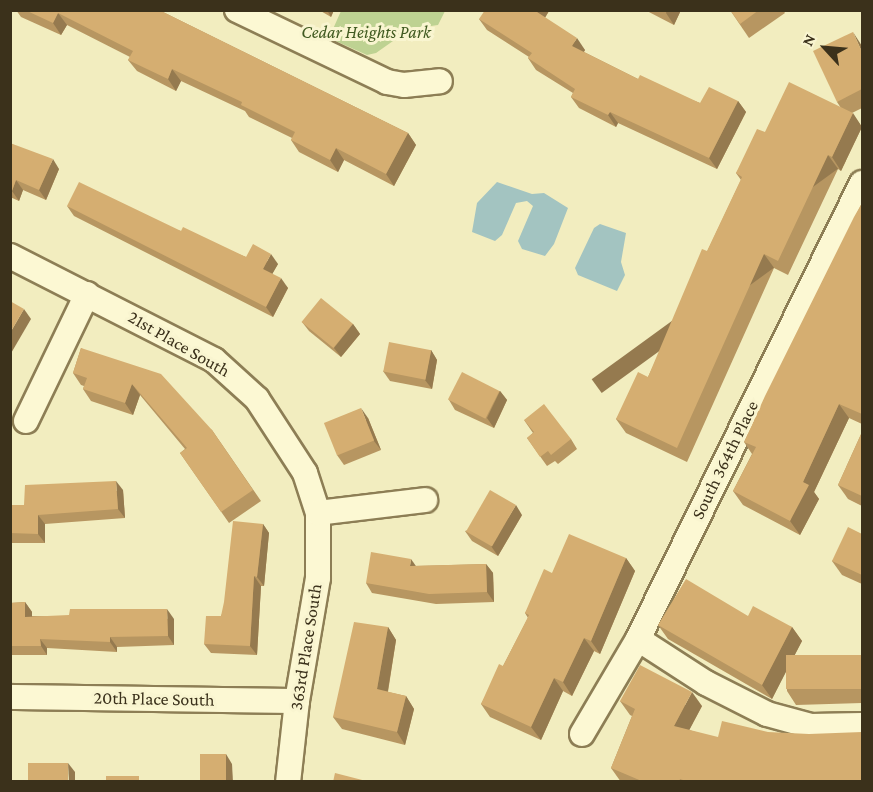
<!DOCTYPE html>
<style>
body{margin:0}
#map{position:relative;width:873px;height:792px;overflow:hidden;background:#f2edbf;font-family:"Crimson Pro",serif}
div>[style]{position:absolute}
[style*='--x']{left:calc(var(--x)*1px);top:calc(var(--y)*1px);width:calc(var(--w)*1px);rotate:calc(var(--a)*1deg)}
.green>*{inset:0;background:#bed292}
.water>*{inset:0;background:#a3c4c1}
.roads{filter:drop-shadow(2px 0 #8d7e55) drop-shadow(-2px 0 #8d7e55) drop-shadow(0 2px #8d7e55) drop-shadow(0 -2px #8d7e55)}
.minor>*{height:24px;margin:-12px;padding:0 12px;transform-origin:12px;border-radius:12px;background:#fcf8d3}
.wall>*{inset:0;background:#b79661}
.shaded-wall>*{inset:0;background:#957a4f;transform-origin:0 0}
.building>*{inset:0;background:#d5ae71;transform-origin:0 0}
span{translate:-50% -50%;white-space:nowrap;text-align:center;line-height:1.15;-webkit-text-stroke:6px #f9f5d0;paint-order:stroke}
.park-label{font-size:18px;color:#405a20;font-style:italic}
.street-label{font-size:18px;color:#3b311b}
.frame{position:absolute;inset:0;border:12px solid #3b311b;pointer-events:none}
.north{position:absolute;left:795px;top:18px;width:60px;height:60px;-webkit-text-stroke:4px #f9f5d0;paint-order:stroke;rotate:296deg;font-size:16px;font-weight:700;line-height:24px;text-align:center;color:#3b311b}
.north::after{content:'';display:block;margin:auto;width:21px;height:27px;background:#3b311b;clip-path:polygon(50% 0,100% 100%,50% 72%,0 100%)}
</style>
<div id="map">
<div class="green">
<div style="clip-path:polygon(341px 11px,341px 10px,445px 11px,438px 25px,410px 29px,376px 53px,367px 55px,329px 38px)"></div>
</div>
<div class="water">
<div style="clip-path:polygon(497px 182px,532px 194px,544px 193px,568px 208px,554px 244px,545px 256px,522px 249px,518px 241px,533px 206px,527px 201px,516px 203px,502px 235px,495px 241px,472px 232px,477px 203px)"></div>
<div style="clip-path:polygon(600px 224px,626px 233px,621px 262px,625px 275px,617px 291px,578px 275px,575px 268px,594px 228px)"></div>
</div>
<div class="roads">
<div class="minor">
<div style="--x:237;--y:10;--w:166;--a:25.6"></div>
<div style="--x:387;--y:82;--w:17;--a:10"></div>
<div style="--x:404;--y:85;--w:36;--a:-6"></div>
<div style="--x:10;--y:256;--w:229;--a:27"></div>
<div style="--x:214;--y:360;--w:58;--a:42.2"></div>
<div style="--x:257;--y:399;--w:88;--a:57"></div>
<div style="--x:305;--y:473;--w:42;--a:72"></div>
<div style="--x:318;--y:513;--w:65;--a:90"></div>
<div style="--x:318;--y:578;--w:125;--a:99.7"></div>
<div style="--x:297;--y:701;--w:81;--a:96.3"></div>
<div style="--x:26;--y:421;--w:141;--a:-64.3"></div>
<div style="--x:318;--y:513;--w:108;--a:-6.9"></div>
<div style="--x:638;--y:639;--w:81;--a:32.9"></div>
<div style="--x:706;--y:683;--w:68;--a:26.9"></div>
<div style="--x:767;--y:714;--w:46;--a:15.3"></div>
<div style="--x:811;--y:726;--w:51;--a:-1.1"></div>
<div style="--x:10;--y:697;--w:287;--a:0.8"></div>
<div style="--x:582;--y:734;--w:110;--a:-59.5"></div>
<div style="--x:638;--y:639;--w:508;--a:-63.84"></div>
</div>
</div>
<div class="wall">
<div style="clip-path:polygon(16px 10px,159px 10px,408px 133px,416px 145px,394px 186px,344px 160px,338px 172px,299px 152px,291px 140px,292px 138px,249px 117px,245px 111px,181px 81px,176px 91px,137px 71px,128px 60px,130px 57px,67px 25px,61px 35px,21px 17px)"></div>
<div style="clip-path:polygon(319px 10px,334px 10px,331px 17px)"></div>
<div style="clip-path:polygon(645px 10px,681px 10px,674px 25px)"></div>
<div style="clip-path:polygon(730px 10px,783px 10px,785px 13px,749px 38px)"></div>
<div style="clip-path:polygon(549px 11px,545px 18px,585px 50px,584px 52px,638px 79px,700px 103px,738px 101px,746px 112px,717px 169px,618px 123px,616px 127px,579px 108px,571px 97px,573px 93px,536px 70px,528px 58px,529px 57px,487px 30px,479px 19px)"></div>
<div style="clip-path:polygon(862px 46px,862px 108px,852px 113px,862px 127px,841px 171px,838px 169px,788px 275px,774px 268px,687px 462px,626px 433px,616px 419px,648px 377px,741px 180px,736px 173px,765px 132px,841px 108px,837px 102px)"></div>
<div style="clip-path:polygon(10px 143px,59px 169px,46px 200px,23px 190px,19px 201px,10px 197px)"></div>
<div style="clip-path:polygon(862px 203px,862px 424px,849px 418px,814px 492px,819px 499px,800px 535px,743px 505px,733px 491px,752px 454px,744px 442px)"></div>
<div style="clip-path:polygon(67px 206px,181px 231px,246px 257px,278px 264px,272px 274px,288px 288px,273px 317px,74px 216px)"></div>
<div style="clip-path:polygon(302px 322px,353px 324px,360px 334px,341px 357px,309px 331px)"></div>
<div style="clip-path:polygon(81px 348px,212px 430px,261px 501px,229px 523px,180px 453px,185px 449px,140px 395px,133px 415px,91px 401px,83px 389px,84px 386px,81px 385px,73px 373px)"></div>
<div style="clip-path:polygon(431px 350px,437px 360px,432px 389px,390px 381px,383px 371px)"></div>
<div style="clip-path:polygon(500px 391px,507px 400px,494px 428px,455px 410px,449px 400px)"></div>
<div style="clip-path:polygon(368px 418px,381px 450px,344px 465px,337px 455px)"></div>
<div style="clip-path:polygon(524px 420px,571px 439px,577px 449px,558px 464px,555px 461px,547px 466px,527px 438px,533px 433px)"></div>
<div style="clip-path:polygon(862px 432px,862px 506px,848px 499px,838px 485px)"></div>
<div style="clip-path:polygon(123px 490px,125px 518px,45px 524px,45px 543px,10px 543px,10px 505px,24px 505px)"></div>
<div style="clip-path:polygon(522px 515px,498px 556px,472px 541px,465px 531px)"></div>
<div style="clip-path:polygon(263px 524px,269px 533px,264px 586px,261px 586px,257px 655px,211px 653px,204px 644px,221px 616px)"></div>
<div style="clip-path:polygon(862px 534px,862px 584px,842px 575px,832px 561px)"></div>
<div style="clip-path:polygon(626px 558px,635px 571px,600px 654px,594px 651px,572px 696px,563px 691px,541px 740px,490px 717px,481px 704px,503px 666px,528px 618px,525px 613px,552px 573px)"></div>
<div style="clip-path:polygon(486px 564px,493px 573px,494px 602px,436px 604px,372px 593px,366px 583px,416px 566px)"></div>
<div style="clip-path:polygon(25px 602px,32px 612px,32px 616px,174px 619px,174px 645px,117px 647px,117px 652px,47px 648px,47px 655px,10px 655px,10px 603px)"></div>
<div style="clip-path:polygon(748px 616px,792px 627px,802px 641px,794px 656px,862px 655px,862px 703px,796px 705px,787px 691px,786px 671px,772px 699px,668px 639px,658px 625px)"></div>
<div style="clip-path:polygon(388px 627px,396px 640px,388px 692px,406px 696px,414px 709px,405px 745px,342px 729px,333px 717px)"></div>
<div style="clip-path:polygon(620px 701px,702px 706px,689px 730px,862px 782px,621px 782px,611px 768px,632px 716px,630px 715px)"></div>
</div>
<div class="shaded-wall">
<div style="clip-path:polygon(327px 10px,334px 10px,331px 17px)"></div>
<div style="clip-path:polygon(534px 10px,549px 10px,549px 11px,542px 22px)"></div>
<div style="clip-path:polygon(667px 10px,681px 10px,674px 25px,666px 13px)"></div>
<div style="clip-path:polygon(58px 13px,67px 25px,61px 35px,53px 23px)"></div>
<div style="clip-path:polygon(853px 32px,862px 46px,862px 52px)"></div>
<div style="clip-path:polygon(577px 38px,585px 50px,580px 57px,572px 46px)"></div>
<div style="clip-path:polygon(172px 69px,181px 81px,176px 91px,168px 79px)"></div>
<div style="clip-path:polygon(738px 101px,746px 112px,717px 169px,709px 158px)"></div>
<div style="clip-path:polygon(610px 112px,618px 123px,616px 127px,608px 115px)"></div>
<div style="clip-path:polygon(853px 113px,862px 127px,841px 171px,832px 157px)"></div>
<div style="clip-path:polygon(408px 133px,416px 145px,394px 186px,386px 174px)"></div>
<div style="clip-path:polygon(336px 148px,344px 160px,338px 172px,330px 160px)"></div>
<div style="left:828px;top:155px;width:17px;height:117px;rotate:54deg"></div>
<div style="clip-path:polygon(53px 159px,59px 169px,46px 200px,39px 190px)"></div>
<div style="clip-path:polygon(16px 180px,23px 190px,19px 201px,12px 191px)"></div>
<div style="clip-path:polygon(271px 254px,278px 264px,270px 278px,263px 269px)"></div>
<div style="left:764px;top:254px;width:17px;height:213px;rotate:54deg"></div>
<div style="clip-path:polygon(281px 278px,288px 288px,273px 317px,266px 307px)"></div>
<div style="clip-path:polygon(24px 309px,31px 319px,10px 355px,10px 333px)"></div>
<div style="clip-path:polygon(353px 324px,360px 334px,341px 357px,334px 348px)"></div>
<div style="clip-path:polygon(431px 350px,437px 360px,432px 389px,425px 380px)"></div>
<div style="clip-path:polygon(132px 384px,140px 395px,133px 415px,125px 403px)"></div>
<div style="clip-path:polygon(500px 391px,507px 400px,494px 428px,487px 418px)"></div>
<div style="clip-path:polygon(839px 404px,849px 418px,814px 492px,819px 499px,800px 535px,790px 521px,803px 482px)"></div>
<div style="clip-path:polygon(361px 408px,368px 418px,381px 450px,374px 441px)"></div>
<div style="clip-path:polygon(116px 481px,123px 490px,125px 518px,118px 509px)"></div>
<div style="clip-path:polygon(516px 505px,522px 515px,498px 556px,491px 546px)"></div>
<div style="clip-path:polygon(38px 515px,45px 524px,45px 543px,38px 534px)"></div>
<div style="clip-path:polygon(263px 524px,269px 533px,264px 586px,257px 577px)"></div>
<div style="clip-path:polygon(626px 558px,635px 571px,600px 654px,591px 641px)"></div>
<div style="clip-path:polygon(411px 559px,418px 569px,410px 566px)"></div>
<div style="clip-path:polygon(486px 564px,493px 573px,494px 602px,487px 592px)"></div>
<div style="clip-path:polygon(254px 576px,261px 586px,257px 655px,250px 646px)"></div>
<div style="clip-path:polygon(25px 602px,32px 612px,32px 626px,25px 617px)"></div>
<div style="clip-path:polygon(167px 609px,174px 619px,174px 645px,168px 636px)"></div>
<div style="clip-path:polygon(388px 627px,396px 640px,386px 702px,377px 689px)"></div>
<div style="clip-path:polygon(792px 627px,802px 641px,772px 699px,762px 685px)"></div>
<div style="clip-path:polygon(110px 637px,117px 647px,117px 652px,110px 642px)"></div>
<div style="clip-path:polygon(584px 638px,594px 651px,572px 696px,563px 682px)"></div>
<div style="clip-path:polygon(40px 639px,47px 648px,47px 655px,41px 646px)"></div>
<div style="clip-path:polygon(554px 678px,563px 691px,541px 740px,531px 727px)"></div>
<div style="clip-path:polygon(692px 692px,702px 706px,684px 740px,674px 726px)"></div>
<div style="clip-path:polygon(406px 696px,414px 709px,405px 745px,397px 732px)"></div>
<div style="clip-path:polygon(226px 754px,232px 764px,233px 782px,226px 782px)"></div>
<div style="clip-path:polygon(68px 763px,75px 772px,75px 782px,69px 782px)"></div>
</div>
<div class="building">
<div style="clip-path:polygon(25px 10px,159px 10px,408px 133px,386px 174px,336px 148px,330px 160px,291px 140px,295px 132px,241px 105px,242px 102px,172px 69px,168px 79px,128px 60px,133px 51px,58px 13px,53px 23px)"></div>
<div style="clip-path:polygon(485px 10px,534px 10px,577px 38px,572px 46px,638px 79px,640px 75px,700px 103px,709px 87px,738px 101px,709px 158px,610px 112px,608px 115px,571px 97px,575px 89px,528px 58px,532px 53px,479px 19px)"></div>
<div style="clip-path:polygon(730px 10px,759px 10px,740px 24px)"></div>
<div style="clip-path:polygon(853px 32px,862px 52px,862px 89px,837px 102px,813px 51px)"></div>
<div style="clip-path:polygon(789px 82px,853px 113px,832px 157px,828px 155px,778px 261px,764px 254px,677px 448px,616px 419px,638px 372px,648px 377px,702px 249px,707px 251px,742px 177px,736px 173px,757px 129px,765px 132px)"></div>
<div style="clip-path:polygon(10px 143px,53px 159px,39px 190px,16px 180px,12px 191px,10px 190px)"></div>
<div style="clip-path:polygon(79px 182px,181px 231px,183px 227px,246px 257px,253px 244px,271px 254px,263px 269px,281px 278px,266px 307px,67px 206px)"></div>
<div style="clip-path:polygon(862px 203px,862px 414px,839px 404px,803px 482px,809px 485px,790px 521px,733px 491px,756px 447px,744px 442px,765px 396px,854px 217px)"></div>
<div style="left:321px;top:298px;width:41px;height:31px;rotate:39deg"></div>
<div style="clip-path:polygon(10px 301px,24px 309px,10px 333px)"></div>
<div style="left:389px;top:342px;width:43px;height:30px;rotate:11deg"></div>
<div style="clip-path:polygon(81px 348px,161px 374px,212px 430px,253px 490px,221px 512px,180px 453px,187px 448px,132px 384px,125px 403px,83px 389px,87px 378px,73px 373px)"></div>
<div style="left:462px;top:372px;width:42px;height:31px;rotate:27deg"></div>
<div style="clip-path:polygon(544px 404px,571px 439px,551px 455px,548px 451px,540px 457px,527px 438px,534px 432px,524px 420px)"></div>
<div style="left:361px;top:408px;width:35px;height:40px;rotate:68deg"></div>
<div style="clip-path:polygon(862px 432px,862px 496px,838px 485px)"></div>
<div style="clip-path:polygon(116px 481px,118px 509px,38px 515px,38px 534px,10px 533px,10px 505px,24px 505px,25px 485px)"></div>
<div style="left:490px;top:490px;width:30px;height:48px;rotate:30deg"></div>
<div style="clip-path:polygon(233px 521px,263px 524px,257px 577px,254px 576px,250px 646px,204px 644px,206px 616px,221px 616px,224px 602px)"></div>
<div style="clip-path:polygon(848px 527px,862px 534px,862px 575px,832px 561px)"></div>
<div style="clip-path:polygon(569px 534px,626px 558px,591px 641px,584px 638px,563px 682px,554px 678px,531px 727px,481px 704px,499px 664px,503px 666px,529px 615px,525px 613px,544px 569px,552px 573px)"></div>
<div style="clip-path:polygon(371px 552px,411px 559px,410px 566px,486px 564px,487px 592px,429px 594px,366px 583px)"></div>
<div style="clip-path:polygon(686px 579px,748px 616px,753px 606px,792px 627px,762px 685px,658px 625px)"></div>
<div style="clip-path:polygon(25px 602px,25px 617px,69px 615px,70px 609px,167px 609px,168px 636px,110px 637px,110px 642px,40px 639px,41px 646px,10px 646px,10px 603px)"></div>
<div style="clip-path:polygon(354px 622px,388px 627px,377px 689px,406px 696px,397px 732px,333px 717px)"></div>
<div style="left:862px;top:655px;width:34px;height:76px;rotate:90deg"></div>
<div style="clip-path:polygon(640px 665px,692px 692px,674px 726px,718px 737px,722px 721px,768px 732px,809px 734px,862px 732px,862px 782px,689px 782px,680px 779px,679px 782px,644px 782px,611px 768px,635px 709px,620px 701px)"></div>
<div style="left:226px;top:754px;width:28px;height:26px;rotate:90deg"></div>
<div style="left:28px;top:763px;width:40px;height:19px"></div>
<div style="clip-path:polygon(335px 773px,370px 782px,333px 782px)"></div>
<div style="left:106px;top:776px;width:33px;height:6px"></div>
</div>
<div class="park-label">
<span style="left:366px;top:32px">Cedar Heights Park</span>
</div>
<div class="street-label">
<span style="left:179px;top:344px;rotate:30deg">21st Place South</span>
<span style="left:725px;top:460px;rotate:-64deg">South 364th Place</span>
<span style="left:306px;top:647px;rotate:-81deg">363rd Place South</span>
<span style="left:154px;top:699px;rotate:1deg">20th Place South</span>
</div>
<div class="frame"></div>
<div class="north">N</div>
</div>
